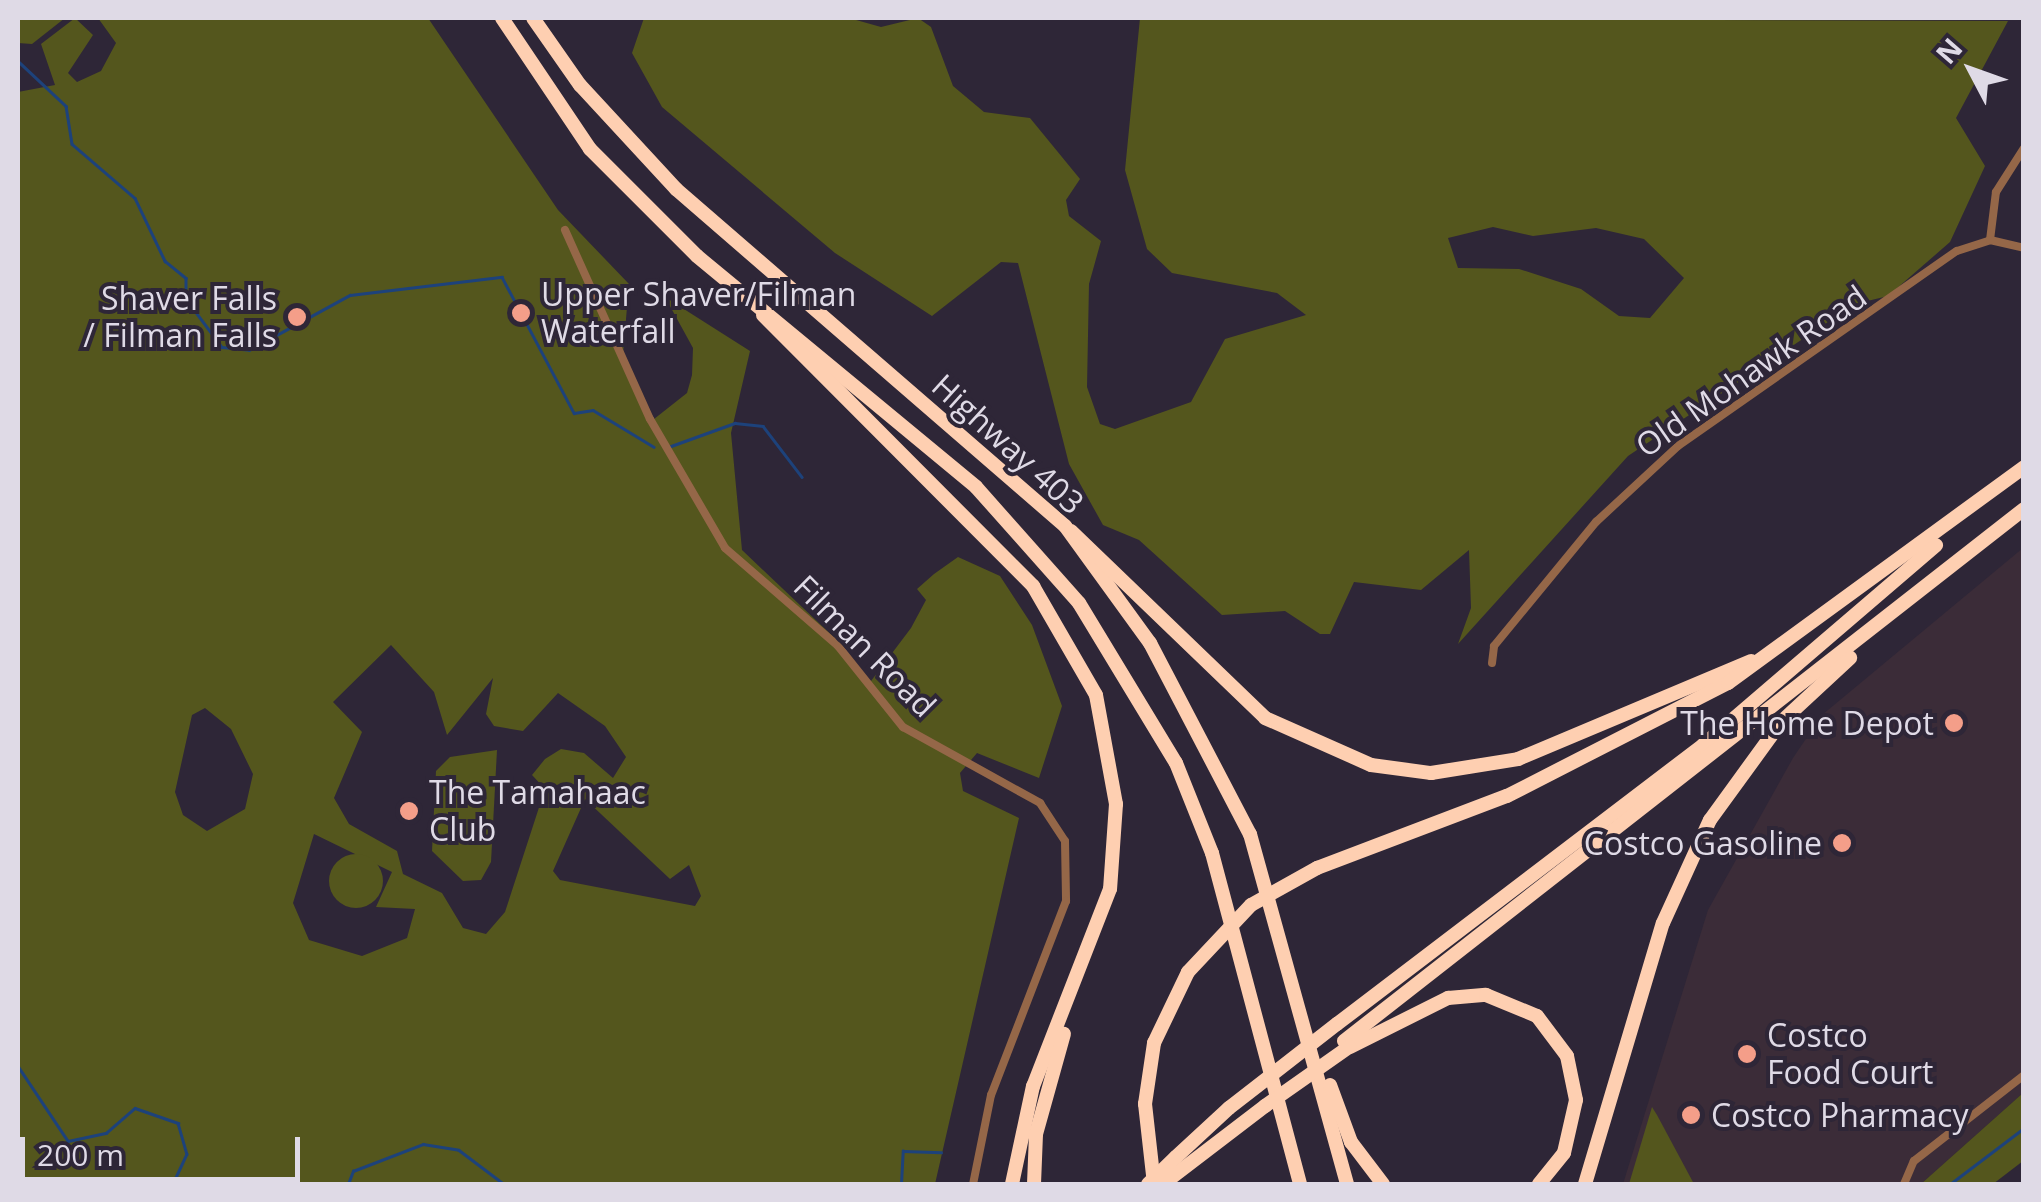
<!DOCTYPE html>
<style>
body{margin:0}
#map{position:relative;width:2041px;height:1202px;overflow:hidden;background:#2e2637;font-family:"Open Sans",sans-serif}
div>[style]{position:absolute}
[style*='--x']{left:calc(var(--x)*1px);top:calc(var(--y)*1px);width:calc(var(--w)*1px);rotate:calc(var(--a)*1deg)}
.commercial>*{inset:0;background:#3b2c38}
.green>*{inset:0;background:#54561d}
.round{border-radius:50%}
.stream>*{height:2.5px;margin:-1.25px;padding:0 1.25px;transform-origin:1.25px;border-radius:1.25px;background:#1d427b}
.street>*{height:8px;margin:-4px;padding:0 4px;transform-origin:4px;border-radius:4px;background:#956748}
.highway>*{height:14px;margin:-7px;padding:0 7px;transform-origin:7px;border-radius:7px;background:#fecfb1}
.highway-bridge>*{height:14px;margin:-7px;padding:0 7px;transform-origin:7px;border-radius:7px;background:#fecfb1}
.dots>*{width:28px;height:28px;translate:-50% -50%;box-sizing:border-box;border:5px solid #2e2637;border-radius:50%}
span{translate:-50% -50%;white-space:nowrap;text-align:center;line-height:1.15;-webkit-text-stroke:8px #2e2637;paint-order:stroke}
.poi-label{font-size:32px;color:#dfdae6}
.left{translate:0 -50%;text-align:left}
.right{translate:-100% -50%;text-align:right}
.street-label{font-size:32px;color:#dfdae6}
.frame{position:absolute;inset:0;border:20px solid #dfdae6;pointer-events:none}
.north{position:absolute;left:1921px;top:20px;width:100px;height:100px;-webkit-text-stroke:8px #2e2637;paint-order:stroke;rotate:311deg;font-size:28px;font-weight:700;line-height:40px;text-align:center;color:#dfdae6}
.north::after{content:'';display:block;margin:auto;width:35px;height:45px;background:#dfdae6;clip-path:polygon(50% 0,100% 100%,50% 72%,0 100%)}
.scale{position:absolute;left:20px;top:1137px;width:280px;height:45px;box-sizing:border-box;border:5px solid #dfdae6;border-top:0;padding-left:12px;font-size:30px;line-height:35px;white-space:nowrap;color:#dfdae6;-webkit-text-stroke:8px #2e2637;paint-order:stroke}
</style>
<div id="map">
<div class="commercial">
<div style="clip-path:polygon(2023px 548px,2023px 1093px,1921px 1184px,1623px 1184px,1708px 910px,1793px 758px,1822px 715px)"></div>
</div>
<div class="green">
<div style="clip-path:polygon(18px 18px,65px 18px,32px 44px,18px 43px)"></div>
<div style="clip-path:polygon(evenodd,75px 18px,93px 35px,68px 73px,77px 82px,101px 71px,116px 43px,98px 18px,428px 18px,558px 210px,629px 284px,623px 354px,649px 423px,687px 393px,692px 375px,693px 348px,665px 297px,750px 351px,731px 433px,742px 550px,842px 645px,868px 685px,911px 628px,926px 600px,917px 589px,934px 574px,958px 557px,1000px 576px,1032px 625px,1062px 706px,1039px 778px,977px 753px,960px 773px,963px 791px,1019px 818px,935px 1184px,19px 1184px,18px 92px,55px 85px,41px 44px,75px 18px,391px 645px,434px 692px,447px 735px,493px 678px,486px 714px,494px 726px,523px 731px,558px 693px,605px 726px,626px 757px,613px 778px,584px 753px,561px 749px,545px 759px,532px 775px,545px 789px,505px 912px,486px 934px,463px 928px,442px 893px,403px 874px,397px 851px,349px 824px,334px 798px,362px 732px,333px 702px,391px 645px,75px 18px,205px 708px,231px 729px,253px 774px,245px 809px,207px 831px,183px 815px,175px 792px,192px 715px,205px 708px,75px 18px,585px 799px,670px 879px,689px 865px,701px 896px,695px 906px,560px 880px,553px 871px,585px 799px,75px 18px,314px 834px,392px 872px,376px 907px,415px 909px,407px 938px,362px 956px,309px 940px,293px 903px,314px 834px)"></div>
<div style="clip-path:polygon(evenodd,644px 18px,849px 18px,881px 27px,918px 18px,931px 27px,953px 86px,984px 112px,1030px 118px,1080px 179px,1066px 200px,1069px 216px,1101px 241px,1089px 284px,1087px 387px,1100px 424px,1115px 429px,1191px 402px,1225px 339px,1306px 315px,1277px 293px,1172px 273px,1147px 249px,1125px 170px,1140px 18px,2008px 21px,1956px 118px,1985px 166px,1950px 242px,1888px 296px,1855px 304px,1628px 456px,1458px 644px,1471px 608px,1469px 550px,1421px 590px,1354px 582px,1330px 634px,1320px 634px,1285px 611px,1222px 615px,1139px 540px,1103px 525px,1069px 464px,1018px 263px,1001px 262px,932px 316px,835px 253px,662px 107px,632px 53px,644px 18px,1493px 227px,1533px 236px,1596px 228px,1644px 239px,1684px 278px,1650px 318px,1619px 316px,1581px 289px,1519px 269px,1458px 268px,1448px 238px,1493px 227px)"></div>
<div style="clip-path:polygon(497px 750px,491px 862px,481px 880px,463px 881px,432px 851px,436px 771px,450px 757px)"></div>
<div class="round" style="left:329px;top:854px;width:54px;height:54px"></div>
<div style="clip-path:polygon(2023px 1093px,2023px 1161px,1993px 1184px,1921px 1184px)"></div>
<div style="clip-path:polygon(1652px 1107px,1657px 1115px,1694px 1184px,1629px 1184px)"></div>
</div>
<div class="stream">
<div style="--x:18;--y:61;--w:66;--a:43.2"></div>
<div style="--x:66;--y:106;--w:38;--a:81"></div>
<div style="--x:72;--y:144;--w:83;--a:40.6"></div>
<div style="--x:135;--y:198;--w:70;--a:64.5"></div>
<div style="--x:165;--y:261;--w:27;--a:39"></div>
<div style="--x:186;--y:278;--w:21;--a:90"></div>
<div style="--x:186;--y:299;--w:60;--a:53.1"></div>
<div style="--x:222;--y:347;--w:27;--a:6"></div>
<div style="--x:249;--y:350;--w:115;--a:-28.6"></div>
<div style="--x:350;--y:295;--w:153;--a:-6.8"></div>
<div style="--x:502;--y:277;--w:154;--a:62.1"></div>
<div style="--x:574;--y:413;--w:19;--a:-9"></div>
<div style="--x:593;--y:410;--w:71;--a:31.2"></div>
<div style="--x:671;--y:446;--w:68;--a:-19.8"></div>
<div style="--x:735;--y:423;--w:28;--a:6"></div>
<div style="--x:763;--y:426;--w:64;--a:52.6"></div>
<div style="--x:18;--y:1066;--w:90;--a:56.3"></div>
<div style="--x:68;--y:1141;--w:39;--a:-12"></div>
<div style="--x:106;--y:1133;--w:38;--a:-41"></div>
<div style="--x:135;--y:1108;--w:46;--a:19.2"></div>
<div style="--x:178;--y:1123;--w:32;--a:74"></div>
<div style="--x:187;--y:1154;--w:33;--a:115"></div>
<div style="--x:348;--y:1184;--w:14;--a:-69"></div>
<div style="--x:353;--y:1171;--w:75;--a:-21.1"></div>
<div style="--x:423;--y:1144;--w:36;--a:9"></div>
<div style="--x:459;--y:1150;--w:56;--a:37.1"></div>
<div style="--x:901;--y:1184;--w:33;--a:-87"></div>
<div style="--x:903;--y:1151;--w:38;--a:2"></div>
<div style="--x:1950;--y:1184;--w:93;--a:-37.1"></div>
</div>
<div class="street">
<div style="--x:565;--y:230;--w:207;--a:65.8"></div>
<div style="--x:650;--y:419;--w:149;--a:59.8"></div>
<div style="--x:725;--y:548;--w:150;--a:40.9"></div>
<div style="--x:838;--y:646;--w:104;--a:51.3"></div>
<div style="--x:903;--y:727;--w:157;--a:29"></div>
<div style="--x:1040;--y:803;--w:45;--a:56.7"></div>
<div style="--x:1065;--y:841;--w:60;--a:89"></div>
<div style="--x:1066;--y:901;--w:208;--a:111.1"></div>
<div style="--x:991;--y:1095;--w:91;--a:101.4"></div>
<div style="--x:1990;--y:240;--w:48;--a:-82.9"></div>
<div style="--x:1996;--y:192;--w:52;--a:-57.5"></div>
<div style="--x:1492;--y:663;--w:17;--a:-83"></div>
<div style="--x:1494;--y:646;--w:161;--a:-50.6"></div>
<div style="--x:1596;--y:522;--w:112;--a:-42.8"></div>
<div style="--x:1678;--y:446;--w:340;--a:-35"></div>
<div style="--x:1957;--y:251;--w:35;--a:-18"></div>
<div style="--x:1990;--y:240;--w:35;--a:13"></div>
<div style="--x:1904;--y:1184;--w:25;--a:-67"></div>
<div style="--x:1914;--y:1161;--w:140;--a:-38"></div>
</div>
<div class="highway">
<div style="--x:502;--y:18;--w:158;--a:56.1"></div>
<div style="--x:590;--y:149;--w:151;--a:45"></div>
<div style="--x:697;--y:256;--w:362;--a:39.6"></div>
<div style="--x:976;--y:487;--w:155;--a:48.4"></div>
<div style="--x:1079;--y:603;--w:187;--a:58.8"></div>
<div style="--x:1176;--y:763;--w:97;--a:68.2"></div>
<div style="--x:1212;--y:853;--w:342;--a:75.1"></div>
<div style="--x:533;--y:18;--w:82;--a:55"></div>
<div style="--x:580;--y:85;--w:142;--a:47.3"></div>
<div style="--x:676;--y:189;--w:515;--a:40.9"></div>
<div style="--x:1065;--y:526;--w:145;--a:54"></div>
<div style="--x:1150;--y:643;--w:216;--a:62.4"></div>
<div style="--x:1250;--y:834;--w:363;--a:74.5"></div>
<div style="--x:763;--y:315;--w:383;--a:45.1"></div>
<div style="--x:1033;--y:586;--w:126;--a:60"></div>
<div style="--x:1096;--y:695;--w:111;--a:79.6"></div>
<div style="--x:1116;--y:804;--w:85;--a:94"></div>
<div style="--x:1110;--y:889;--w:212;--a:111.3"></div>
<div style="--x:1033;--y:1086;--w:100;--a:102.1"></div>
<div style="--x:1071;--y:531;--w:269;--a:43.9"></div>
<div style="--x:1265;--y:718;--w:116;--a:23.9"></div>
<div style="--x:1371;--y:765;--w:61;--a:7.6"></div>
<div style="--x:1431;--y:773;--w:88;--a:-9.1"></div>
<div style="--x:1518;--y:759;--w:253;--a:-22.8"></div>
<div style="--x:1317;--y:868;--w:203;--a:-20.8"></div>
<div style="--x:1507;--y:796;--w:248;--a:-27.1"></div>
<div style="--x:1728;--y:683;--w:366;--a:-36.1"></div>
<div style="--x:1337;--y:1024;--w:460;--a:-37.3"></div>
<div style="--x:1703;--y:745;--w:307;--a:-40.6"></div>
<div style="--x:1344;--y:1041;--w:863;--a:-38.04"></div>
<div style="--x:1350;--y:1047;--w:110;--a:-26.6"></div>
<div style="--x:1448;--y:998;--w:38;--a:-5"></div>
<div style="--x:1486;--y:995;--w:55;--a:22.4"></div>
<div style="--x:1537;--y:1016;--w:50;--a:53.1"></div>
<div style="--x:1567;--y:1056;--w:45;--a:78.4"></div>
<div style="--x:1576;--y:1100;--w:54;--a:102.8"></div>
<div style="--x:1564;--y:1153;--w:40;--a:129"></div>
<div style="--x:1330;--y:1085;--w:61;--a:69.8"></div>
<div style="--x:1351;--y:1142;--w:53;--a:52.7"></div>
<div style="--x:1176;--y:1157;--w:72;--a:-42.8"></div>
<div style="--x:1034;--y:1184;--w:50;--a:-87.7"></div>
<div style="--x:1036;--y:1134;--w:104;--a:-74.4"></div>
<div style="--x:1154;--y:1184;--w:81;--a:-96.4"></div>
<div style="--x:1145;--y:1104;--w:62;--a:-81.6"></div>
<div style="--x:1154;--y:1043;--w:79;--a:-64.4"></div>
<div style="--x:1163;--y:1184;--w:128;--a:-37.4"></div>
<div style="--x:1585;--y:1184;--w:272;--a:-73.4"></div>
<div style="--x:1663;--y:923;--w:113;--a:-65.5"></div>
<div style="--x:1710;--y:820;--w:122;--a:-54"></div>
<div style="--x:1782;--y:721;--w:93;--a:-42.8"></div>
</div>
<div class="highway-bridge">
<div style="--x:1188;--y:972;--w:92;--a:-46.8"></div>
<div style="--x:1251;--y:905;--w:76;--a:-29.3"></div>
<div style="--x:1265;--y:1106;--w:103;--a:-35.1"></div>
<div style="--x:1229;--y:1108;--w:137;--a:-37.9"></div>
<div style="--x:1148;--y:1184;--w:39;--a:-44"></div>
</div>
<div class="dots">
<div style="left:521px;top:313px;background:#f49e89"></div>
<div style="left:297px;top:317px;background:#f49e89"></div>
<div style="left:1954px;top:723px;background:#f49e89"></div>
<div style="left:409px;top:811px;background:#f49e89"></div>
<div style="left:1842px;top:843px;background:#f49e89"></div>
<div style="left:1747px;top:1054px;background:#f49e89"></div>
<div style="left:1691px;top:1115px;background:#f49e89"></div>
</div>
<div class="poi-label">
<span class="left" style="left:541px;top:313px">Upper Shaver/Filman<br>Waterfall</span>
<span class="right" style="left:277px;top:317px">Shaver Falls<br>/ Filman Falls</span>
<span class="right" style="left:1934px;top:723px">The Home Depot</span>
<span class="left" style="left:429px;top:811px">The Tamahaac<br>Club</span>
<span class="right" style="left:1822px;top:843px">Costco Gasoline</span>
<span class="left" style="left:1767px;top:1054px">Costco<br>Food Court</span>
<span class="left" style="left:1711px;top:1115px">Costco Pharmacy</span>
</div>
<div class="street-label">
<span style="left:1751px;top:371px;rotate:-35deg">Old Mohawk Road</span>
<span style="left:1008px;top:444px;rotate:42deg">Highway 403</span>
<span style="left:865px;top:646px;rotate:45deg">Filman Road</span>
</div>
<div class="frame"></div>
<div class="north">N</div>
<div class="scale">200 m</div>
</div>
